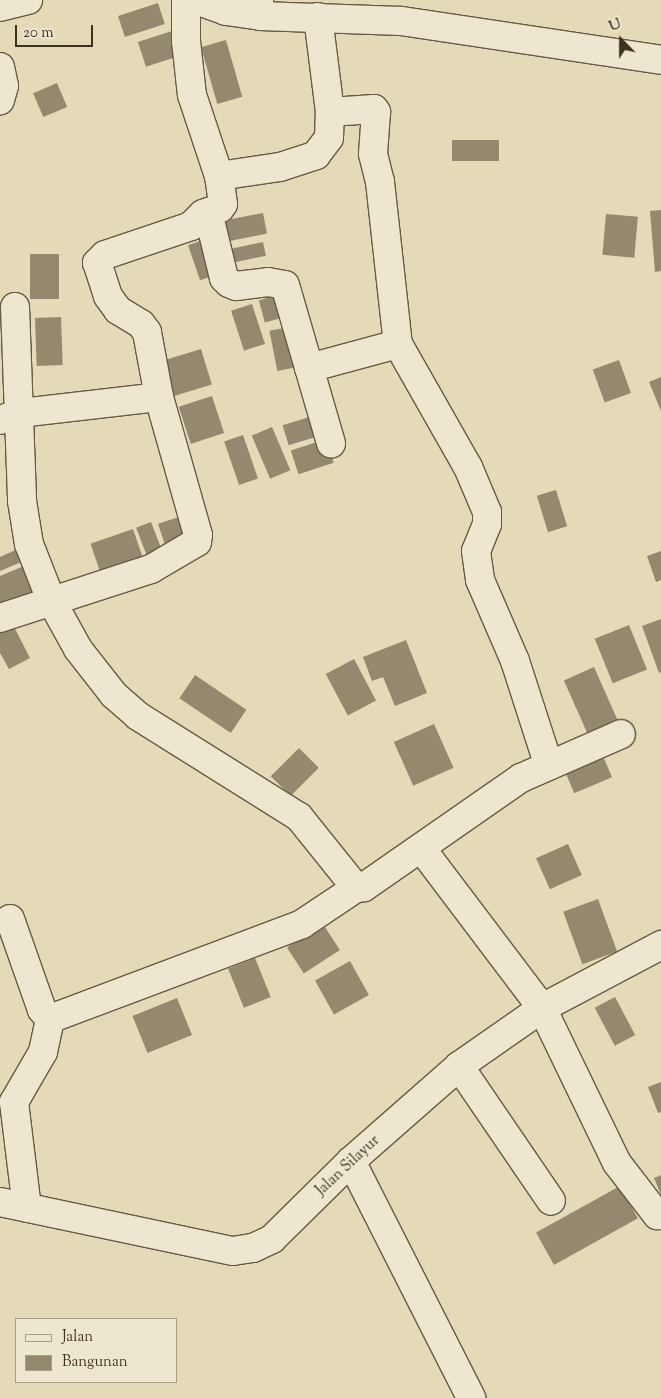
<!DOCTYPE html>
<style>
body{margin:0}
#map{position:relative;width:661px;height:1398px;overflow:hidden;background:#e4dab7;font-family:"Sorts Mill Goudy",serif}
div>[style]{position:absolute}
[style*='--x']{left:calc(var(--x)*1px);top:calc(var(--y)*1px);width:calc(var(--w)*1px);rotate:calc(var(--a)*1deg)}
.building>*{inset:0;background:#94886e;transform-origin:0 0}
.roads{filter:drop-shadow(1px 0 #675a44) drop-shadow(-1px 0 #675a44) drop-shadow(0 1px #675a44) drop-shadow(0 -1px #675a44)}
.street>*{height:28px;margin:-14px;padding:0 14px;transform-origin:14px;border-radius:14px;background:#ede7d0}
span{translate:-50% -50%;white-space:nowrap;text-align:center;line-height:1.15;-webkit-text-stroke:4.5px #ede7d0;paint-order:stroke}
.street-label{font-size:15px;color:#3d301e}
.legend{position:absolute;left:15px;top:1318px;width:162px;height:65px;box-sizing:border-box;background:#ede7d0;border:1px solid #a79e89;margin:0;padding:6px 9px;list-style:none;font-size:15px;color:#3d301e}
.legend li{display:flex;align-items:center;gap:10px;height:25px}
.legend b{width:25px;border:1px solid #a79e89}
.north{position:absolute;left:596px;top:15px;width:50px;height:50px;-webkit-text-stroke:4px #ede7d0;paint-order:stroke;rotate:338deg;font-size:14px;font-weight:700;line-height:20px;text-align:center;color:#3d301e}
.north::after{content:'';display:block;margin:auto;width:18px;height:22px;background:#3d301e;clip-path:polygon(50% 0,100% 100%,50% 72%,0 100%)}
.scale{position:absolute;left:15px;top:25px;width:78px;height:22px;box-sizing:border-box;border:2px solid #3d301e;border-top:0;padding-left:6px;font-size:15px;line-height:18px;white-space:nowrap;color:#3d301e;-webkit-text-stroke:4px #ede7d0;paint-order:stroke}
</style>
<div id="map">
<div class="building">
<div style="left:158px;top:3px;width:22px;height:42px;rotate:72deg"></div>
<div style="left:175px;top:30px;width:26px;height:39px;rotate:72deg"></div>
<div style="left:226px;top:40px;width:59px;height:26px;rotate:74deg"></div>
<div style="left:57px;top:83px;width:26px;height:26px;rotate:67deg"></div>
<div style="left:452px;top:140px;width:47px;height:21px"></div>
<div style="clip-path:polygon(661px 210px,661px 271px,655px 272px,650px 211px)"></div>
<div style="left:263px;top:213px;width:21px;height:46px;rotate:79deg"></div>
<div style="left:606px;top:214px;width:32px;height:41px;rotate:5deg"></div>
<div style="left:206px;top:239px;width:37px;height:19px;rotate:71deg"></div>
<div style="left:263px;top:242px;width:14px;height:41px;rotate:78deg"></div>
<div style="left:30px;top:254px;width:29px;height:45px"></div>
<div style="left:282px;top:294px;width:23px;height:24px;rotate:75deg"></div>
<div style="left:252px;top:304px;width:42px;height:22px;rotate:72deg"></div>
<div style="left:61px;top:317px;width:48px;height:26px;rotate:88deg"></div>
<div style="left:294px;top:326px;width:41px;height:25px;rotate:79deg"></div>
<div style="left:201px;top:349px;width:37px;height:42px;rotate:73deg"></div>
<div style="left:619px;top:360px;width:35px;height:28px;rotate:70deg"></div>
<div style="clip-path:polygon(661px 377px,661px 411px,649px 382px)"></div>
<div style="left:212px;top:396px;width:39px;height:35px;rotate:72deg"></div>
<div style="left:316px;top:415px;width:21px;height:35px;rotate:73deg"></div>
<div style="left:272px;top:427px;width:47px;height:22px;rotate:67deg"></div>
<div style="left:243px;top:435px;width:46px;height:20px;rotate:71deg"></div>
<div style="left:326px;top:439px;width:25px;height:37px;rotate:72deg"></div>
<div style="left:556px;top:490px;width:38px;height:20px;rotate:73deg"></div>
<div style="left:179px;top:517px;width:29px;height:22px;rotate:72deg"></div>
<div style="left:151px;top:522px;width:36px;height:16px;rotate:69deg"></div>
<div style="left:133px;top:529px;width:36px;height:45px;rotate:71deg"></div>
<div style="clip-path:polygon(20px 548px,26px 560px,0 571px,0 557px)"></div>
<div style="clip-path:polygon(661px 551px,661px 580px,656px 582px,647px 556px)"></div>
<div style="clip-path:polygon(24px 566px,35px 595px,0 609px,0 576px)"></div>
<div style="clip-path:polygon(661px 619px,661px 672px,659px 673px,642px 626px)"></div>
<div style="clip-path:polygon(12px 623px,30px 658px,9px 669px,0 653px,0 629px)"></div>
<div style="left:629px;top:625px;width:48px;height:37px;rotate:68deg"></div>
<div style="clip-path:polygon(406px 640px,427px 693px,395px 706px,383px 677px,372px 681px,363px 657px)"></div>
<div style="left:354px;top:659px;width:47px;height:32px;rotate:62deg"></div>
<div style="left:594px;top:667px;width:60px;height:33px;rotate:66deg"></div>
<div style="left:195px;top:675px;width:62px;height:28px;rotate:34deg"></div>
<div style="left:434px;top:724px;width:48px;height:44px;rotate:66deg"></div>
<div style="left:299px;top:748px;width:28px;height:40px;rotate:45deg"></div>
<div style="left:603px;top:756px;width:23px;height:41px;rotate:67deg"></div>
<div style="left:568px;top:844px;width:34px;height:35px;rotate:66deg"></div>
<div style="left:598px;top:899px;width:56px;height:37px;rotate:70deg"></div>
<div style="left:323px;top:924px;width:31px;height:43px;rotate:57deg"></div>
<div style="left:255px;top:958px;width:42px;height:29px;rotate:68deg"></div>
<div style="left:350px;top:961px;width:39px;height:40px;rotate:61deg"></div>
<div style="left:615px;top:997px;width:43px;height:23px;rotate:62deg"></div>
<div style="left:177px;top:998px;width:40px;height:48px;rotate:68deg"></div>
<div style="clip-path:polygon(661px 1082px,661px 1112px,658px 1113px,648px 1087px)"></div>
<div style="clip-path:polygon(661px 1175px,661px 1195px,654px 1178px)"></div>
<div style="left:620px;top:1186px;width:37px;height:96px;rotate:61deg"></div>
</div>
<div class="roads">
<div class="street">
<div style="--x:186;--y:0;--w:41;--a:90"></div>
<div style="--x:186;--y:41;--w:54;--a:83.7"></div>
<div style="--x:192;--y:95;--w:85;--a:71.6"></div>
<div style="--x:219;--y:176;--w:62;--a:-8.4"></div>
<div style="--x:280;--y:167;--w:38;--a:-18"></div>
<div style="--x:316;--y:155;--w:21;--a:-53"></div>
<div style="--x:329;--y:138;--w:26;--a:-88"></div>
<div style="--x:196;--y:0;--w:32;--a:20"></div>
<div style="--x:226;--y:11;--w:34;--a:8"></div>
<div style="--x:259;--y:0;--w:16;--a:86"></div>
<div style="--x:260;--y:16;--w:141;--a:2"></div>
<div style="--x:401;--y:21;--w:263;--a:8.5"></div>
<div style="--x:0;--y:7;--w:29;--a:-14"></div>
<div style="--x:318;--y:17;--w:96;--a:82.8"></div>
<div style="--x:330;--y:112;--w:44;--a:-3.9"></div>
<div style="--x:374;--y:109;--w:4;--a:56"></div>
<div style="--x:376;--y:112;--w:42;--a:94.1"></div>
<div style="--x:373;--y:154;--w:29;--a:76"></div>
<div style="--x:380;--y:182;--w:163;--a:83.7"></div>
<div style="--x:398;--y:344;--w:142;--a:60.4"></div>
<div style="--x:468;--y:467;--w:49;--a:67.1"></div>
<div style="--x:487;--y:512;--w:12;--a:90"></div>
<div style="--x:487;--y:524;--w:29;--a:112"></div>
<div style="--x:476;--y:551;--w:29;--a:82"></div>
<div style="--x:480;--y:580;--w:88;--a:66.6"></div>
<div style="--x:515;--y:661;--w:110;--a:72.1"></div>
<div style="--x:0;--y:67;--w:19;--a:78"></div>
<div style="--x:4;--y:86;--w:15;--a:106"></div>
<div style="--x:208;--y:212;--w:68;--a:76.4"></div>
<div style="--x:224;--y:278;--w:7;--a:45"></div>
<div style="--x:229;--y:283;--w:8;--a:23"></div>
<div style="--x:236;--y:286;--w:32;--a:-7"></div>
<div style="--x:268;--y:282;--w:17;--a:10"></div>
<div style="--x:285;--y:285;--w:165;--a:73.8"></div>
<div style="--x:15;--y:307;--w:194;--a:87.9"></div>
<div style="--x:22;--y:501;--w:44;--a:80.8"></div>
<div style="--x:29;--y:544;--w:60;--a:68.6"></div>
<div style="--x:51;--y:600;--w:56;--a:61.1"></div>
<div style="--x:78;--y:649;--w:58;--a:52"></div>
<div style="--x:114;--y:695;--w:32;--a:41"></div>
<div style="--x:138;--y:716;--w:190;--a:32.1"></div>
<div style="--x:299;--y:817;--w:91;--a:51.2"></div>
<div style="--x:309;--y:368;--w:92;--a:-15.1"></div>
<div style="--x:0;--y:420;--w:21;--a:-19"></div>
<div style="--x:20;--y:413;--w:140;--a:-6.6"></div>
<div style="--x:0;--y:618;--w:159;--a:-18"></div>
<div style="--x:151;--y:569;--w:53;--a:-30.4"></div>
<div style="--x:197;--y:542;--w:7;--a:-82"></div>
<div style="--x:198;--y:535;--w:143;--a:-105.8"></div>
<div style="--x:159;--y:397;--w:66;--a:-100.5"></div>
<div style="--x:147;--y:332;--w:10;--a:-127"></div>
<div style="--x:141;--y:324;--w:27;--a:-149"></div>
<div style="--x:118;--y:310;--w:17;--a:-126"></div>
<div style="--x:108;--y:296;--w:35;--a:-108"></div>
<div style="--x:97;--y:263;--w:11;--a:-45"></div>
<div style="--x:105;--y:255;--w:91;--a:-18.6"></div>
<div style="--x:191;--y:226;--w:17;--a:-45"></div>
<div style="--x:203;--y:214;--w:18;--a:-19"></div>
<div style="--x:220;--y:208;--w:5;--a:-53"></div>
<div style="--x:223;--y:204;--w:28;--a:-98"></div>
<div style="--x:421;--y:848;--w:201;--a:52.9"></div>
<div style="--x:542;--y:1008;--w:172;--a:64.2"></div>
<div style="--x:617;--y:1163;--w:66;--a:52.4"></div>
<div style="--x:657;--y:1215;--w:4;--a:-27"></div>
<div style="--x:10;--y:919;--w:96;--a:70.6"></div>
<div style="--x:42;--y:1010;--w:12;--a:48"></div>
<div style="--x:50;--y:1019;--w:5;--a:-22"></div>
<div style="--x:55;--y:1017;--w:264;--a:-20.6"></div>
<div style="--x:302;--y:924;--w:65;--a:-33.7"></div>
<div style="--x:356;--y:888;--w:8;--a:-7"></div>
<div style="--x:364;--y:887;--w:191;--a:-34.8"></div>
<div style="--x:521;--y:778;--w:109;--a:-23.7"></div>
<div style="--x:459;--y:1066;--w:163;--a:55.7"></div>
<div style="--x:351;--y:1161;--w:266;--a:63.1"></div>
<div style="--x:0;--y:1202;--w:238;--a:11.9"></div>
<div style="--x:233;--y:1251;--w:20;--a:-9"></div>
<div style="--x:253;--y:1248;--w:21;--a:-25"></div>
<div style="--x:272;--y:1239;--w:111;--a:-44.6"></div>
<div style="--x:351;--y:1161;--w:144;--a:-41.3"></div>
<div style="--x:459;--y:1066;--w:101;--a:-34.9"></div>
<div style="--x:542;--y:1008;--w:135;--a:-27.9"></div>
<div style="--x:27;--y:1208;--w:107;--a:-97"></div>
<div style="--x:14;--y:1102;--w:58;--a:-59.9"></div>
<div style="--x:43;--y:1052;--w:34;--a:-78"></div>
</div>
</div>
<div class="street-label">
<span style="left:348px;top:1166px;rotate:-43deg">Jalan Silayur</span>
</div>
<ul class="legend">
<li><b style="height:6px;background:#ede7d0"></b>Jalan</li>
<li><b style="height:14px;background:#94886e"></b>Bangunan</li>
</ul>
<div class="north">U</div>
<div class="scale">20 m</div>
</div>
